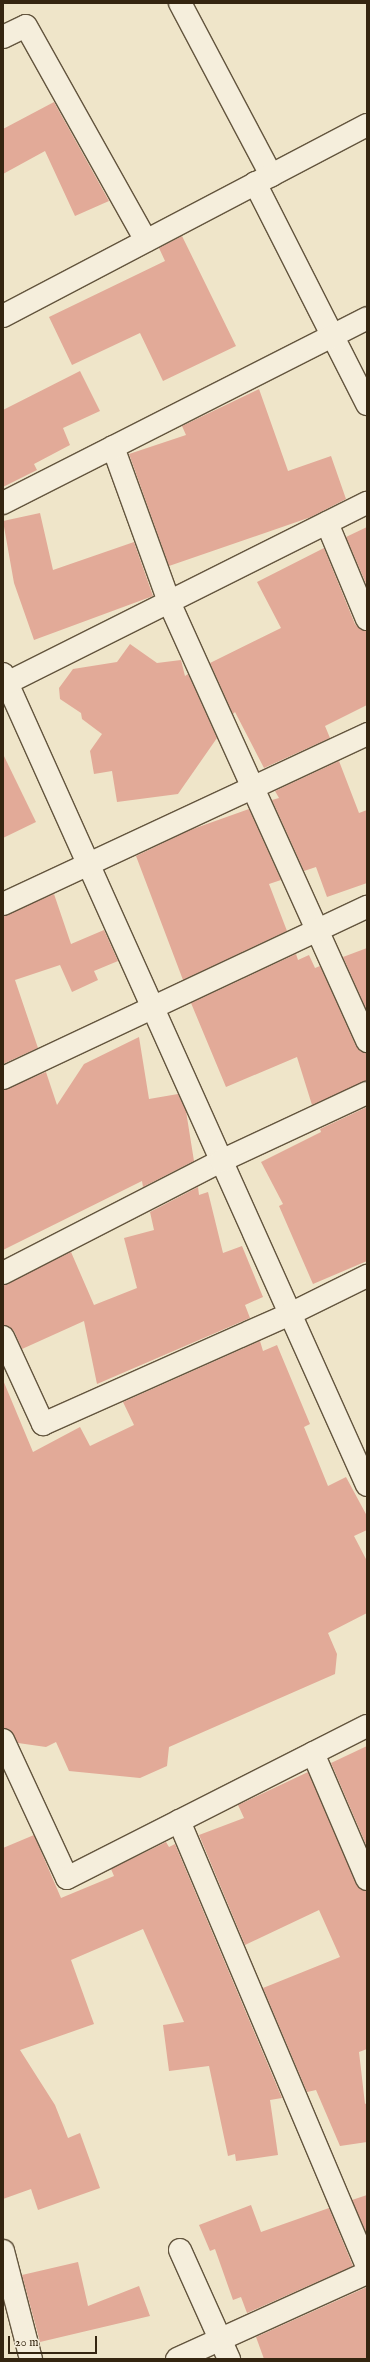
<!DOCTYPE html>
<style>
body{margin:0}
#map{position:relative;width:370px;height:2362px;overflow:hidden;background:#efe5c9;font-family:"IM FELL English",serif}
div>[style]{position:absolute}
[style*='--x']{left:calc(var(--x)*1px);top:calc(var(--y)*1px);width:calc(var(--w)*1px);rotate:calc(var(--a)*1deg)}
.building>*{inset:0;background:#e2aa98}
.roads{filter:drop-shadow(1px 0 #63553e) drop-shadow(-1px 0 #63553e) drop-shadow(0 1px #63553e) drop-shadow(0 -1px #63553e)}
.street>*{height:22px;margin:-11px;padding:0 11px;transform-origin:11px;border-radius:11px;background:#f5eedc}
span{translate:-50% -50%;white-space:nowrap;text-align:center;line-height:1.15;-webkit-text-stroke:3px #f5eedc;paint-order:stroke}
.frame{position:absolute;inset:0;border:4px solid #342510;pointer-events:none}
.scale{position:absolute;left:8px;top:2336px;width:89px;height:18px;box-sizing:border-box;border:2px solid #342510;border-top:0;padding-left:5px;font-size:12px;line-height:14px;white-space:nowrap;color:#342510;-webkit-text-stroke:3px #f5eedc;paint-order:stroke}
</style>
<div id="map">
<div class="building">
<div style="clip-path:polygon(54px 102px,109px 201px,75px 216px,45px 151px,3px 174px,3px 129px)"></div>
<div style="clip-path:polygon(182px 236px,236px 346px,163px 381px,140px 333px,72px 365px,49px 317px,165px 261px,159px 248px)"></div>
<div style="clip-path:polygon(80px 371px,100px 411px,63px 428px,70px 445px,34px 464px,37px 470px,3px 487px,3px 410px)"></div>
<div style="clip-path:polygon(259px 389px,288px 471px,331px 456px,346px 499px,311px 517px,169px 566px,129px 454px,186px 435px,182px 426px)"></div>
<div style="clip-path:polygon(40px 513px,53px 570px,134px 542px,153px 596px,34px 640px,14px 583px,3px 521px)"></div>
<div style="clip-path:polygon(367px 527px,367px 586px,346px 537px)"></div>
<div style="clip-path:polygon(324px 548px,355px 624px,360px 629px,367px 631px,367px 705px,325px 726px,330px 738px,264px 768px,235px 712px,233px 714px,210px 663px,281px 628px,257px 582px)"></div>
<div style="clip-path:polygon(130px 644px,157px 663px,181px 660px,185px 676px,188px 674px,217px 738px,178px 794px,117px 802px,112px 771px,94px 774px,90px 751px,102px 734px,82px 719px,81px 713px,60px 699px,59px 688px,73px 669px,117px 662px)"></div>
<div style="clip-path:polygon(3px 754px,36px 822px,3px 838px)"></div>
<div style="clip-path:polygon(339px 761px,359px 813px,367px 810px,367px 883px,327px 897px,316px 867px,304px 871px,272px 800px,279px 798px,275px 791px,279px 789px)"></div>
<div style="clip-path:polygon(249px 809px,281px 880px,269px 884px,287px 931px,183px 980px,136px 856px,190px 830px)"></div>
<div style="clip-path:polygon(54px 894px,71px 944px,104px 930px,118px 961px,94px 971px,98px 980px,72px 992px,60px 965px,15px 980px,38px 1048px,3px 1064px,3px 916px)"></div>
<div style="clip-path:polygon(367px 948px,367px 1011px,343px 957px)"></div>
<div style="clip-path:polygon(296px 954px,298px 960px,309px 955px,315px 968px,320px 966px,356px 1046px,360px 1051px,367px 1053px,367px 1081px,312px 1105px,297px 1057px,226px 1087px,191px 1003px)"></div>
<div style="clip-path:polygon(139px 1037px,149px 1099px,178px 1094px,186px 1111px,194px 1161px,143px 1187px,142px 1181px,3px 1250px,3px 1090px,46px 1072px,57px 1105px,84px 1064px)"></div>
<div style="clip-path:polygon(367px 1107px,367px 1261px,313px 1284px,279px 1206px,283px 1204px,261px 1162px,321px 1132px,320px 1129px)"></div>
<div style="clip-path:polygon(198px 1187px,199px 1195px,208px 1192px,223px 1253px,242px 1246px,263px 1297px,245px 1305px,250px 1318px,97px 1384px,84px 1321px,22px 1349px,14px 1331px,3px 1325px,3px 1285px,71px 1252px,94px 1305px,137px 1288px,124px 1238px,154px 1230px,150px 1212px)"></div>
<div style="clip-path:polygon(260px 1341px,263px 1351px,277px 1345px,310px 1424px,304px 1427px,328px 1486px,346px 1477px,367px 1516px,367px 1530px,354px 1536px,367px 1561px,367px 1613px,328px 1633px,337px 1654px,335px 1674px,169px 1747px,167px 1766px,140px 1778px,69px 1771px,56px 1742px,46px 1747px,18px 1743px,10px 1730px,3px 1728px,3px 1380px,33px 1452px,80px 1427px,90px 1446px,134px 1425px,123px 1402px)"></div>
<div style="clip-path:polygon(367px 1746px,367px 1847px,331px 1763px)"></div>
<div style="clip-path:polygon(308px 1772px,356px 1884px,360px 1889px,367px 1891px,367px 2049px,359px 2052px,365px 2104px,367px 2103px,367px 2142px,340px 2146px,316px 2090px,307px 2092px,263px 1988px,340px 1957px,319px 1910px,245px 1945px,199px 1835px,244px 1818px,238px 1805px)"></div>
<div style="clip-path:polygon(34px 1835px,61px 1898px,114px 1876px,111px 1869px,166px 1842px,169px 1847px,175px 1844px,282px 2098px,270px 2100px,278px 2155px,236px 2161px,235px 2154px,228px 2156px,209px 2066px,169px 2071px,163px 2025px,184px 2022px,143px 1929px,71px 1960px,94px 2024px,20px 2050px,55px 2105px,68px 2138px,80px 2133px,100px 2188px,38px 2210px,31px 2189px,3px 2199px,3px 1848px)"></div>
<div style="clip-path:polygon(367px 2195px,367px 2235px,352px 2200px)"></div>
<div style="clip-path:polygon(251px 2205px,261px 2232px,329px 2208px,353px 2266px,247px 2313px,241px 2297px,233px 2300px,215px 2249px,210px 2251px,199px 2225px)"></div>
<div style="clip-path:polygon(78px 2262px,88px 2306px,139px 2286px,150px 2316px,40px 2342px,22px 2275px)"></div>
<div style="clip-path:polygon(367px 2287px,367px 2359px,264px 2359px,256px 2337px)"></div>
</div>
<div class="roads">
<div class="street">
<div style="--x:180;--y:3;--w:195;--a:62.1"></div>
<div style="--x:3;--y:37;--w:25;--a:-26"></div>
<div style="--x:26;--y:26;--w:246;--a:60.8"></div>
<div style="--x:255;--y:183;--w:248;--a:63.1"></div>
<div style="--x:3;--y:316;--w:411;--a:-27.7"></div>
<div style="--x:113;--y:447;--w:165;--a:70.1"></div>
<div style="--x:169;--y:602;--w:482;--a:65.7"></div>
<div style="--x:3;--y:503;--w:408;--a:-26.9"></div>
<div style="--x:327;--y:523;--w:104;--a:67.4"></div>
<div style="--x:3;--y:674;--w:889;--a:65.83"></div>
<div style="--x:3;--y:685;--w:407;--a:-26.6"></div>
<div style="--x:3;--y:904;--w:402;--a:-25"></div>
<div style="--x:3;--y:1078;--w:402;--a:-25.2"></div>
<div style="--x:3;--y:1273;--w:245;--a:-27.2"></div>
<div style="--x:221;--y:1161;--w:161;--a:-25"></div>
<div style="--x:3;--y:1337;--w:96;--a:65.3"></div>
<div style="--x:43;--y:1424;--w:270;--a:-24"></div>
<div style="--x:290;--y:1314;--w:86;--a:-26.3"></div>
<div style="--x:3;--y:1740;--w:152;--a:65.1"></div>
<div style="--x:67;--y:1878;--w:336;--a:-26.9"></div>
<div style="--x:313;--y:1753;--w:137;--a:66.8"></div>
<div style="--x:179;--y:1821;--w:484;--a:67.1"></div>
<div style="--x:180;--y:2250;--w:120;--a:65.8"></div>
<div style="--x:3;--y:2251;--w:112;--a:75.5"></div>
<div style="--x:177;--y:2359;--w:209;--a:-24.4"></div>
</div>
</div>
<div class="frame"></div>
<div class="scale">20 m</div>
</div>
